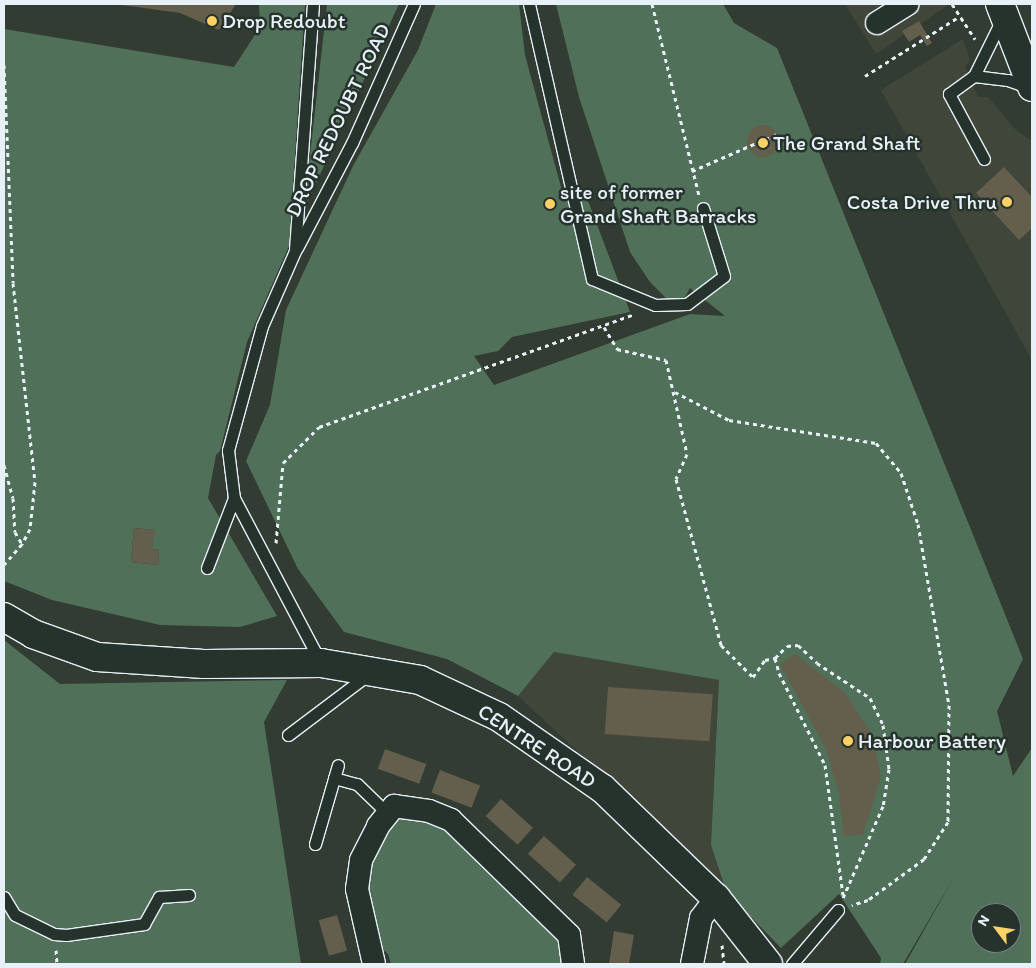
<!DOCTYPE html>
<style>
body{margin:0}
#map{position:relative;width:1036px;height:968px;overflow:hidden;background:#323c33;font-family:Itim,sans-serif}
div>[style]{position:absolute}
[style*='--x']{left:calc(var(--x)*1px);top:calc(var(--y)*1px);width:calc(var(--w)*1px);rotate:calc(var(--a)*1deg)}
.built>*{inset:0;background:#41463b}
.green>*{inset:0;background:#517059}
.building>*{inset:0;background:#645e4d;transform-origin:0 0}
.round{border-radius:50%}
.path>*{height:3px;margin-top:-1.5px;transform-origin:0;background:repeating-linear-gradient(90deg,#e8f1f8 0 4px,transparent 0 8px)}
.roads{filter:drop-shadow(1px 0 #e8f1f8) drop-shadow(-1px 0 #e8f1f8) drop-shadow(0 1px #e8f1f8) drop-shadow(0 -1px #e8f1f8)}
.lane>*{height:11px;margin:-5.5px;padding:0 5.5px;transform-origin:5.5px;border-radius:5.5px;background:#26332d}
.street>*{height:22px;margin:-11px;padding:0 11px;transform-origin:11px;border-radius:11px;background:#26332d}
.secondary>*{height:28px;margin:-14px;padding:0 14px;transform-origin:14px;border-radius:14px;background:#26332d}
.highway>*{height:28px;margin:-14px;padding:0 14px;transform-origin:14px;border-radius:14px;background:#26332d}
.dots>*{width:14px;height:14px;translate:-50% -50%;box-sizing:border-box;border:2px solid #26332d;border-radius:50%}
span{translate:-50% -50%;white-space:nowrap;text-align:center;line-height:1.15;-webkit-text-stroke:5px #26332d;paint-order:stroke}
.poi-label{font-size:21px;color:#e8f1f8}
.left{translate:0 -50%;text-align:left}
.right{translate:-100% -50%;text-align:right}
.street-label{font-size:21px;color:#e8f1f8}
.frame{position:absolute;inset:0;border:5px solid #e8f1f8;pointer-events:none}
.north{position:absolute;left:971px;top:903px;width:50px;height:50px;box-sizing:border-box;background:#26332d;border:1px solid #747f7e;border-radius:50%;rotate:301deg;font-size:14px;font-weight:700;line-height:20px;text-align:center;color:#e8f1f8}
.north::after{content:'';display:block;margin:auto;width:18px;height:22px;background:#ffd166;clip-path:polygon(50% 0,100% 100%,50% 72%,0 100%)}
</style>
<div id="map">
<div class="built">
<div style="clip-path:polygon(845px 4px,945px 4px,947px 6px,876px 54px)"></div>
<div style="clip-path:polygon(963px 39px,970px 61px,965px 66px,978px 97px,988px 97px,1016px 130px,1032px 141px,1032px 360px,881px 90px)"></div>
<div style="clip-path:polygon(554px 652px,719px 680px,711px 845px,724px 887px,518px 696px)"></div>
</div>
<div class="green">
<div style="clip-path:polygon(evenodd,259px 4px,305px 4px,289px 246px,247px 342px,220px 451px,216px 455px,208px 498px,277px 616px,240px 627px,160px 625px,52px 600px,4px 581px,4px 29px,234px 67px,260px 27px,259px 4px,134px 528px,154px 530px,152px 549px,159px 550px,158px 565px,131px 562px,134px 528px)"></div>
<div style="clip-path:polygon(327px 4px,399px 4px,304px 209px)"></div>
<div style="clip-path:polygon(evenodd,436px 4px,519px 4px,525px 55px,564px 198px,587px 198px,630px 312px,512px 337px,498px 351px,474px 356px,494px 385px,690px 314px,725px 316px,690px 288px,684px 299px,668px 300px,650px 282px,630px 252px,579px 97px,556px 4px,723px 4px,734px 23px,777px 48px,1023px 659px,997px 711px,1013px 776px,1032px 748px,1032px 964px,905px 964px,954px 877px,903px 964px,880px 964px,881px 958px,839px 894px,781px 948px,726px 891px,711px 845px,719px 680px,554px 652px,518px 696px,447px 659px,344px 632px,298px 569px,246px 461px,270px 405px,286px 310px,353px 166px,418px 50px,436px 4px,981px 913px,1011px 913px,1011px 943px,981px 943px,981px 913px)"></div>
<div style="clip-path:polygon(4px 640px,60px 684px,287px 680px,264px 722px,301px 964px,4px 964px)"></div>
<div style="clip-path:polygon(398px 817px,419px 819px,446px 829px,477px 850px,477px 863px,546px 928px,559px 930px,564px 964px,391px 964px,388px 954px,378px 945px,364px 887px,367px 863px,386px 831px)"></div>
</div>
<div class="building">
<div style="clip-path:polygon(115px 4px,236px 4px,219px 30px,180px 13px)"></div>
<div style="clip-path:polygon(919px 21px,932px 43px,927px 46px,920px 35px,909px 42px,902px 31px)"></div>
<div class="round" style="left:747px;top:125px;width:32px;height:32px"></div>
<div style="clip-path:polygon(1004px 167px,1032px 197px,1032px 228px,1019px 240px,976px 193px)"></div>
<div style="clip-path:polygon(134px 528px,155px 530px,152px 549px,159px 550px,158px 565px,131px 562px)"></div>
<div style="clip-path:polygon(795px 654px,844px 692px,871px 732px,881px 776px,863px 835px,844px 836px,839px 794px,827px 751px,780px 664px)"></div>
<div style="left:608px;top:687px;width:105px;height:47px;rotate:4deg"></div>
<div style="left:385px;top:749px;width:44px;height:21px;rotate:20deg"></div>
<div style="left:440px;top:770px;width:43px;height:24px;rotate:21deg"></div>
<div style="left:501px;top:799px;width:43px;height:23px;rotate:42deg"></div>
<div style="left:544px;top:836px;width:43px;height:24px;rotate:42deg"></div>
<div style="left:587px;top:877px;width:44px;height:23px;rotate:39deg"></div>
<div style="left:337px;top:915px;width:37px;height:19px;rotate:74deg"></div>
<div style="clip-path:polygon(614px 931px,634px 935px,629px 964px,609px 964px)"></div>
</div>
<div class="path">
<div style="--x:652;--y:4;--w:197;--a:76.2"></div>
<div style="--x:952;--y:4;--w:42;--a:56.7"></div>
<div style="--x:4;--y:65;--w:218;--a:87.6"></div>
<div style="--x:13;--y:283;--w:200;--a:83.7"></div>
<div style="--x:35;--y:482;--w:47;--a:96.1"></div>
<div style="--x:30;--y:529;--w:17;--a:118"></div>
<div style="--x:865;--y:76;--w:112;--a:-32.3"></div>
<div style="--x:692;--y:171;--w:93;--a:-23.5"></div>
<div style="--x:604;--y:327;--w:26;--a:59"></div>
<div style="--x:617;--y:349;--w:50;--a:12.7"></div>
<div style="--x:666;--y:360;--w:96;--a:77.4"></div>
<div style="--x:687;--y:454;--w:27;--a:114"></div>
<div style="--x:676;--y:479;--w:172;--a:74.8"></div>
<div style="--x:721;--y:645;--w:45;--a:45"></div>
<div style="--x:753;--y:677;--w:21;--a:-55"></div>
<div style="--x:765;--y:660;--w:10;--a:-11"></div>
<div style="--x:775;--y:658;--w:17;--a:-45"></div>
<div style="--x:787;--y:646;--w:11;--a:-5"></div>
<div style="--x:798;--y:645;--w:26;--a:43"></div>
<div style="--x:817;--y:663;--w:64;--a:33.4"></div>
<div style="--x:870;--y:698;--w:30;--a:64"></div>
<div style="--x:883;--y:725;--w:44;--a:82.2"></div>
<div style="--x:889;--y:769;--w:37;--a:99"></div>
<div style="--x:883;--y:806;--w:100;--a:113.5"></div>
<div style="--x:675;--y:392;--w:61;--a:27.4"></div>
<div style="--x:729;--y:420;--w:149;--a:8.9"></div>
<div style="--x:876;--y:443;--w:39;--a:50"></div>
<div style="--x:901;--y:473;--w:54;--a:71.6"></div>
<div style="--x:918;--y:524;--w:184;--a:80.3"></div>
<div style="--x:949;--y:705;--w:117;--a:90.5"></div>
<div style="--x:948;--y:822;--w:44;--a:123"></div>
<div style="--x:924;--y:859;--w:69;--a:143.8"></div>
<div style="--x:868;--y:900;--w:17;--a:163"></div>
<div style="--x:4;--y:465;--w:34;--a:75"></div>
<div style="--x:13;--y:498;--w:34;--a:87"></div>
<div style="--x:15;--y:532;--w:14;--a:60"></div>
<div style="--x:22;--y:544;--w:28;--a:131"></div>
<div style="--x:276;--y:543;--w:80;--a:-85"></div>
<div style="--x:283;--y:463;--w:51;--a:-45"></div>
<div style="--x:319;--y:427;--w:335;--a:-19.7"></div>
<div style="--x:775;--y:658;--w:16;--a:75"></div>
<div style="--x:779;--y:673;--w:103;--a:63.4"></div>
<div style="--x:825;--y:765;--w:131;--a:82.1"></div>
<div style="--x:722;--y:945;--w:19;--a:84"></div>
<div style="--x:56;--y:950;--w:14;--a:86"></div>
</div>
<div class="roads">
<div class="lane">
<div style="--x:313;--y:4;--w:248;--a:94.2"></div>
<div style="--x:295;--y:251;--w:82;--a:113.7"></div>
<div style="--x:262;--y:326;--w:129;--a:105.3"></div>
<div style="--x:228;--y:450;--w:48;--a:82.9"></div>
<div style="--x:234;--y:498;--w:187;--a:62.2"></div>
<div style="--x:529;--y:4;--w:282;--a:77.1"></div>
<div style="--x:592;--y:279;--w:68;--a:22.4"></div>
<div style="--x:655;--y:305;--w:32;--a:-2"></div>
<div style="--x:687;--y:304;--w:46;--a:-37.1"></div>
<div style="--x:724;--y:276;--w:71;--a:-107.2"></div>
<div style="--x:974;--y:76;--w:34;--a:7"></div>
<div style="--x:1008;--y:80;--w:23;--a:20"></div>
<div style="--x:984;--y:159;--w:74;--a:-118.3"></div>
<div style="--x:949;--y:94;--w:31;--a:-36"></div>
<div style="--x:974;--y:76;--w:64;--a:-63.8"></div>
<div style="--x:297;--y:248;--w:119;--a:-62.4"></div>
<div style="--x:352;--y:143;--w:152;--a:-66"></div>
<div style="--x:207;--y:568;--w:75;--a:-68.9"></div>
<div style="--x:288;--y:735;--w:101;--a:-37"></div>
<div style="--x:334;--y:778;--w:24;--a:15"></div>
<div style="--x:357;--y:784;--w:43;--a:44.1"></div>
<div style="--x:315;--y:844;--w:82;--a:-73.8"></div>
<div style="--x:4;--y:897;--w:21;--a:59"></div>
<div style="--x:15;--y:915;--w:43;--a:26"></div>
<div style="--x:54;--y:934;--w:12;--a:5"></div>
<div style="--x:66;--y:935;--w:79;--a:-8"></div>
<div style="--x:144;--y:924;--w:31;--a:-61"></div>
<div style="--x:159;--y:897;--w:30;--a:-4"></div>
<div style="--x:792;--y:964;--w:71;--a:-49.6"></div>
</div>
<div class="street">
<div style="--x:877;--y:23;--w:36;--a:-32"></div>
<div style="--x:374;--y:964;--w:77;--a:-102.8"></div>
<div style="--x:357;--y:889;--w:29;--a:-82"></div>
<div style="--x:361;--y:860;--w:38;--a:-63"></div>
<div style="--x:378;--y:826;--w:26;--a:-51"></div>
<div style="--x:394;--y:806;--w:35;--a:8"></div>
<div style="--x:429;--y:811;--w:24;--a:22"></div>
<div style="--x:451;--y:820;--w:165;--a:44.3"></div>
<div style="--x:569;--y:935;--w:29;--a:82"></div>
<div style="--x:692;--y:964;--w:47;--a:-78.9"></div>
<div style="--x:701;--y:918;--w:25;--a:-53"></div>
</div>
<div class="secondary">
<div style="--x:4;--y:617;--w:34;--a:30"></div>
<div style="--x:33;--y:634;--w:68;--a:19.8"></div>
<div style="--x:97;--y:657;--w:107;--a:3.7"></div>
<div style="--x:204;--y:664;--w:117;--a:-0.5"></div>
<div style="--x:321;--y:663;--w:100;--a:9.7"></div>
<div style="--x:420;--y:680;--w:87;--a:25.1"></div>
<div style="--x:499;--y:717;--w:126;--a:34.7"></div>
<div style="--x:603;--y:789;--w:157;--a:44"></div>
<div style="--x:716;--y:898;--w:84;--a:51.8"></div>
</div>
<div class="highway">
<div style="--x:1000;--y:4;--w:89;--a:68.9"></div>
</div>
</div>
<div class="dots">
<div style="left:212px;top:21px;background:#ffd166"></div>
<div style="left:763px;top:143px;background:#ffd166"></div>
<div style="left:1007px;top:202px;background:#ffd166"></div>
<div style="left:550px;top:204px;background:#ffd166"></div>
<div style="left:848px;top:741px;background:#ffd166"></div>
</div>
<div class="poi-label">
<span class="left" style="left:222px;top:21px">Drop Redoubt</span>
<span class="left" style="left:773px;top:143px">The Grand Shaft</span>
<span class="left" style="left:560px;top:204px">site of former<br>Grand Shaft Barracks</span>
<span class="right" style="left:997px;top:202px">Costa Drive Thru</span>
<span class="left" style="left:858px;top:741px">Harbour Battery</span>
</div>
<div class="street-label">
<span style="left:338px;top:120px;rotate:-64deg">DROP REDOUBT ROAD</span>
<span style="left:537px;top:746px;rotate:33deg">CENTRE ROAD</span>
</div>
<div class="frame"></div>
<div class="north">N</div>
</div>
